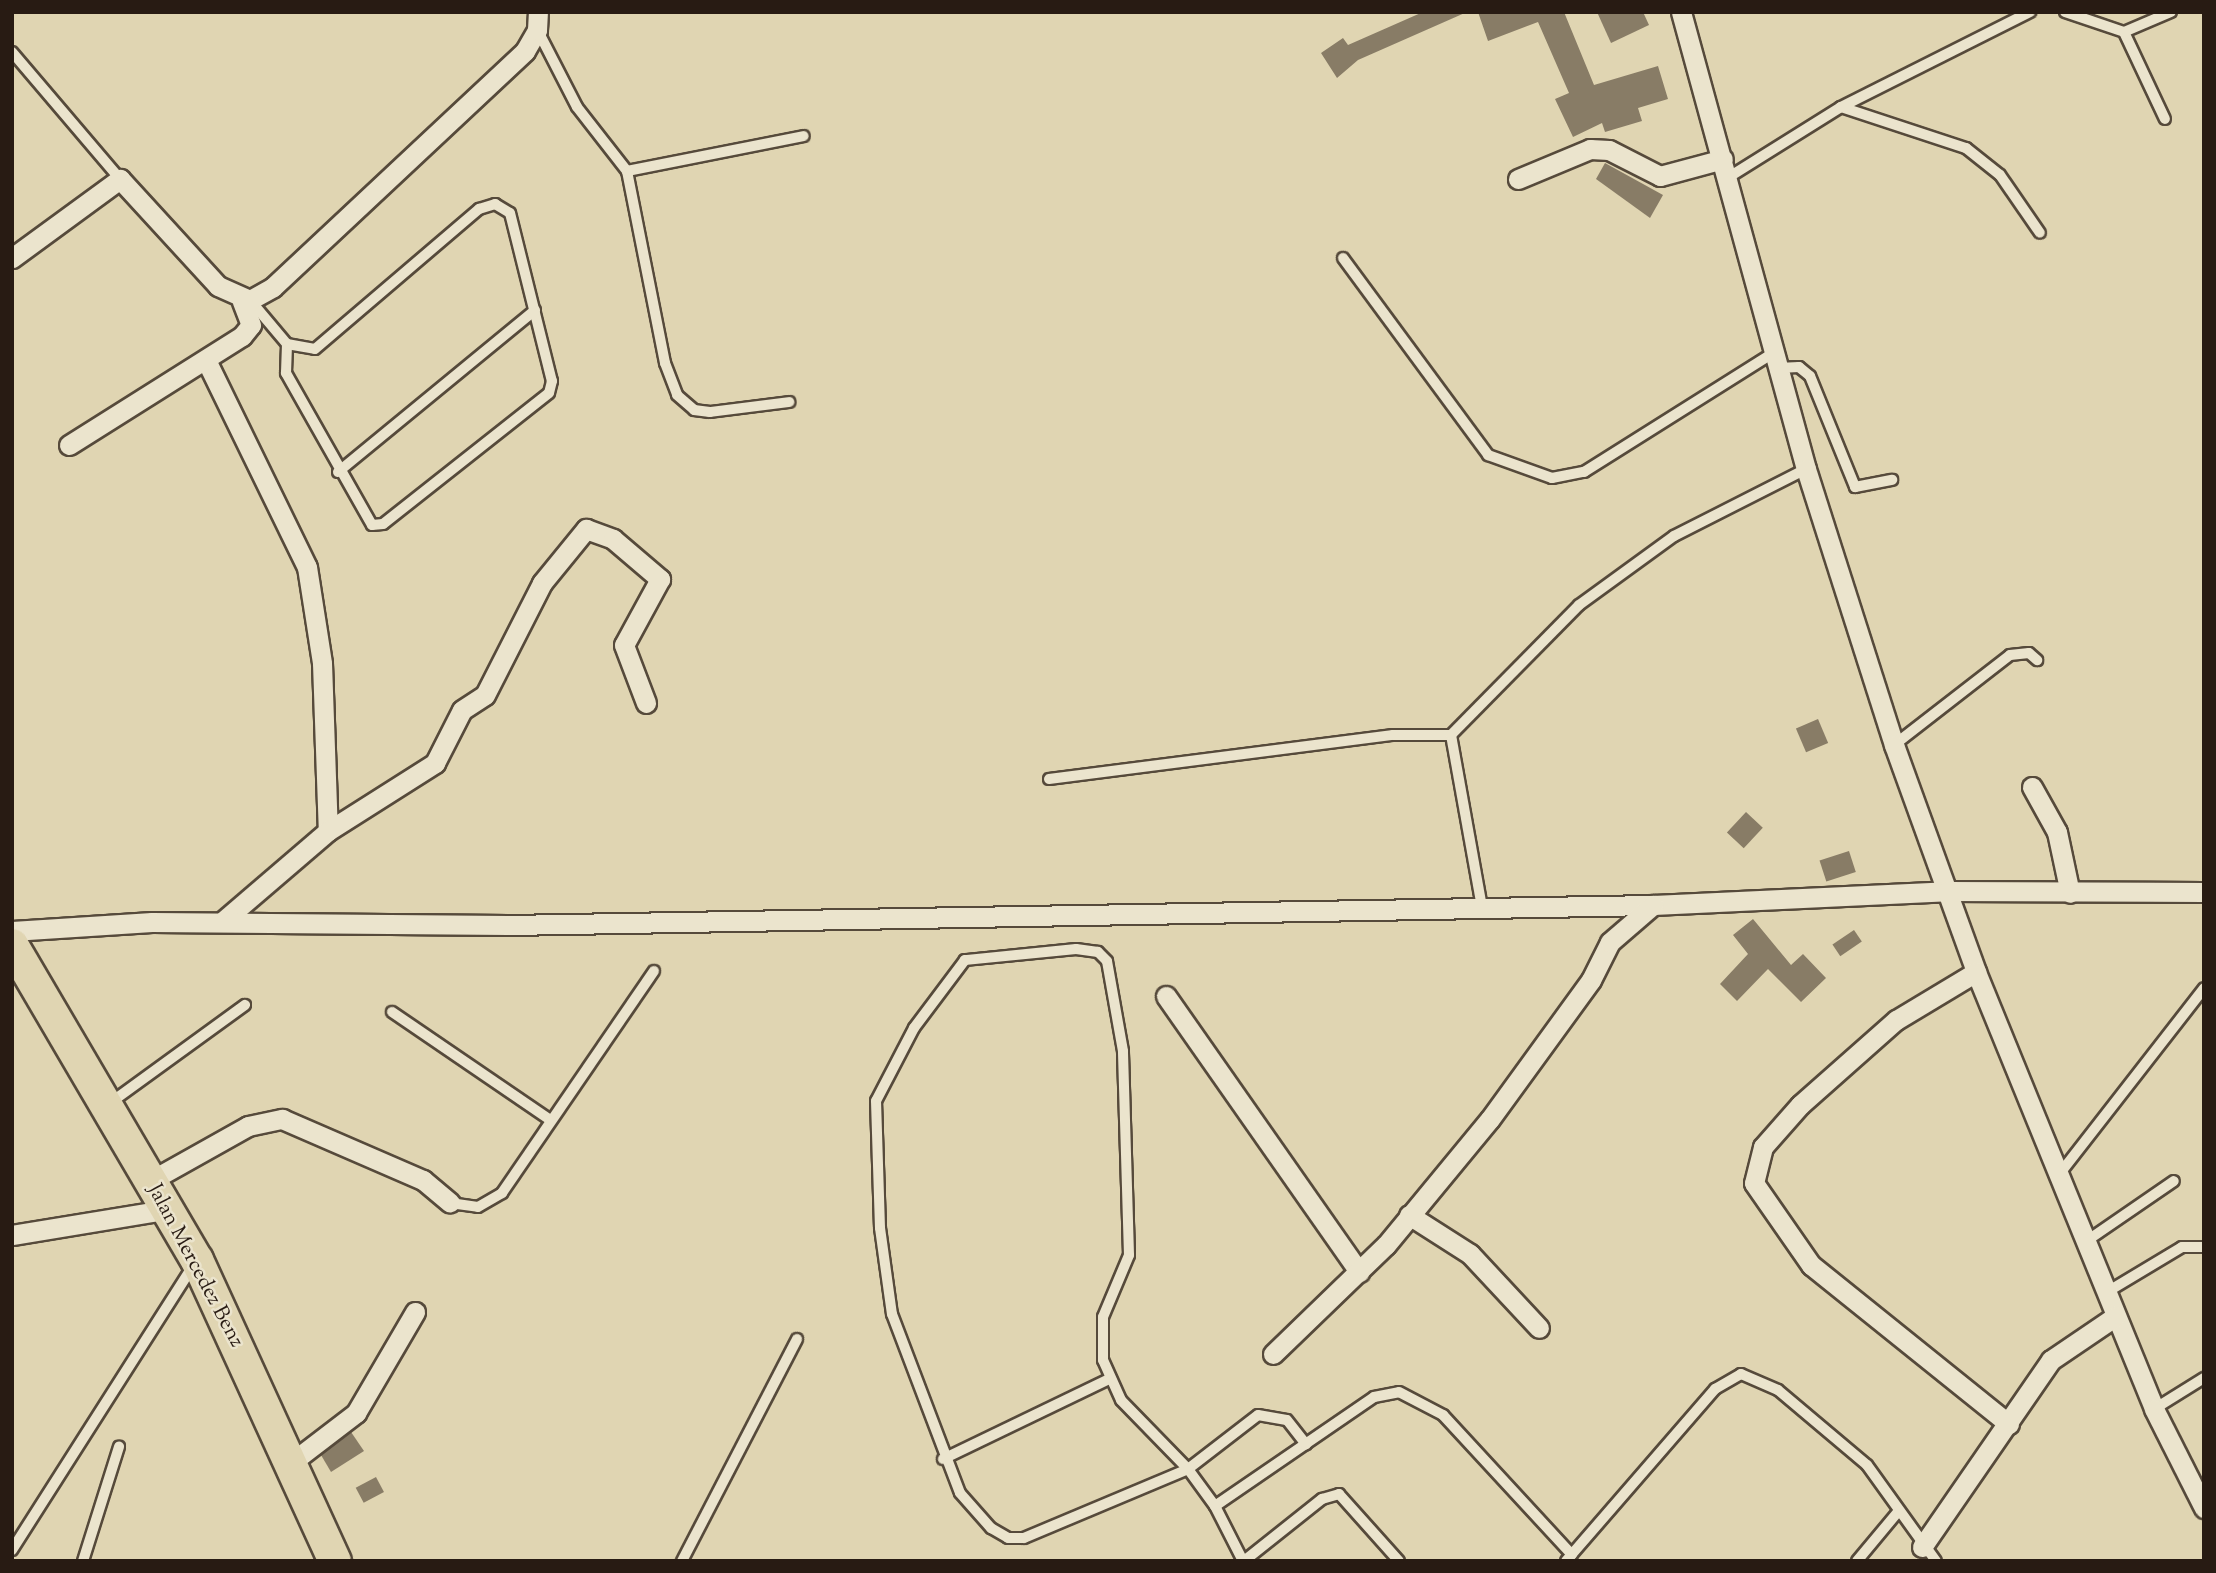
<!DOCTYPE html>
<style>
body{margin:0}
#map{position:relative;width:2216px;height:1573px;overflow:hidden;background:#e0d5b2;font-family:"Sorts Mill Goudy",serif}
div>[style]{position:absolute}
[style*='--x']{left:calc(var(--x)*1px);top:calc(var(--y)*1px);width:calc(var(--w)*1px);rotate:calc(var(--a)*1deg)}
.building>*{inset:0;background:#887c66;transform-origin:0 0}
.roads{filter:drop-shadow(2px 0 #564a3b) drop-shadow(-2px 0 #564a3b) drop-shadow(0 2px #564a3b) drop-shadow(0 -2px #564a3b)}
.lane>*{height:10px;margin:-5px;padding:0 5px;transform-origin:5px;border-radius:5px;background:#ebe4cd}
.street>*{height:19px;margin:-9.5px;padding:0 9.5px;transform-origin:9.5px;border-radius:9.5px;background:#ebe4cd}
.primary>*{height:32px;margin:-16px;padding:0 16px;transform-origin:16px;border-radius:16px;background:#e0d5b2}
span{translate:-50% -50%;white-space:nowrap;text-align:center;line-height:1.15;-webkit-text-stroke:5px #ebe4cd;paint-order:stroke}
.street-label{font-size:21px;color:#281b13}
.frame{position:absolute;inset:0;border:14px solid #281b13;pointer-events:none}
</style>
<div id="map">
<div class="building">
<div style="clip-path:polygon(1423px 12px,1467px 12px,1358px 60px,1337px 78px,1321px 53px,1343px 38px,1348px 45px)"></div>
<div style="clip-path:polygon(1478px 12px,1564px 12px,1594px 85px,1658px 66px,1668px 99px,1638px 108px,1642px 121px,1605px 132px,1602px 123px,1573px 137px,1555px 99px,1569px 93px,1538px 22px,1488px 41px)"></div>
<div style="clip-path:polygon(1597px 12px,1643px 12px,1649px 25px,1611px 43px)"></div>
<div style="clip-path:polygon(1605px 163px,1663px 195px,1650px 218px,1596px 179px)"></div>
<div style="left:1818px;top:719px;width:26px;height:24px;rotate:67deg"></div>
<div style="left:1746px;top:812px;width:23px;height:28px;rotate:43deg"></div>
<div style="left:1849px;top:851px;width:22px;height:31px;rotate:72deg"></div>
<div style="clip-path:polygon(1753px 919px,1791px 965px,1803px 954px,1826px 978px,1801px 1002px,1768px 969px,1737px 1001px,1720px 984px,1748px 954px,1733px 935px)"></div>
<div style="left:1854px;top:930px;width:14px;height:26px;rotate:56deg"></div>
<div style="clip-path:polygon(351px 1432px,364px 1451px,331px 1472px,321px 1455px)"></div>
<div style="left:376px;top:1477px;width:17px;height:23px;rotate:62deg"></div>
</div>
<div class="roads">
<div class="lane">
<div style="--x:2065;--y:12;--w:62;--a:18.7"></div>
<div style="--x:2124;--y:32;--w:96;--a:64.8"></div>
<div style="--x:538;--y:31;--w:85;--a:62.8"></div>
<div style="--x:577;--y:107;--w:81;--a:52"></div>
<div style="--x:627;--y:171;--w:196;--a:78.8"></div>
<div style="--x:665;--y:363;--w:34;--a:69"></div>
<div style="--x:677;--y:395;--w:23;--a:41"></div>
<div style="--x:694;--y:410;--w:16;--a:7"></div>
<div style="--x:710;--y:412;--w:80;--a:-7.2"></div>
<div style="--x:2124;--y:32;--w:51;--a:-23.1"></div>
<div style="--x:12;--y:52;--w:167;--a:49.6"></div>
<div style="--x:1841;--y:107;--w:132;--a:18.2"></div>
<div style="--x:1966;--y:148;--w:43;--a:38.5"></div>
<div style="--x:2000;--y:175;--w:70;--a:55.4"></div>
<div style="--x:627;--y:171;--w:180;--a:-11.2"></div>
<div style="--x:1729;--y:177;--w:132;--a:-32"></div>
<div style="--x:1841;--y:107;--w:212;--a:-26.7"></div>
<div style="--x:1343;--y:258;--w:245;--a:53.6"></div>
<div style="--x:1488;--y:455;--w:68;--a:19.8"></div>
<div style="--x:1552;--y:478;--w:33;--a:-11"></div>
<div style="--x:1584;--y:472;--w:223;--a:-32.2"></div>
<div style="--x:250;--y:300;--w:57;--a:49.9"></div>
<div style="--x:287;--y:344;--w:28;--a:10"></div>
<div style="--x:315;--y:349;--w:216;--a:-40.5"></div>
<div style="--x:479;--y:209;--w:17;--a:-17"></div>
<div style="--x:495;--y:204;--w:17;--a:31"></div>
<div style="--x:510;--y:213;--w:173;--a:76"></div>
<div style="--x:552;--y:381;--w:12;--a:104"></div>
<div style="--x:549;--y:393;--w:211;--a:141.7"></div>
<div style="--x:383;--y:524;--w:11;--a:175"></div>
<div style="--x:372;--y:525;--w:175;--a:-119.5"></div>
<div style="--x:286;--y:373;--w:29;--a:-88"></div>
<div style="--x:1778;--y:368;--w:21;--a:-3"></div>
<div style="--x:1799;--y:367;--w:14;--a:39"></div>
<div style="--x:1810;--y:376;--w:120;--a:67.9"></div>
<div style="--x:1855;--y:487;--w:38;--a:-11"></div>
<div style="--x:338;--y:472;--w:255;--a:-39.4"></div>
<div style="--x:1451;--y:735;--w:175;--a:79.8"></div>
<div style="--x:1894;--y:745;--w:147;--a:-37.8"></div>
<div style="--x:2010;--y:655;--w:19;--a:-6"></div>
<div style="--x:2029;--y:653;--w:11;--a:41"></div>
<div style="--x:1049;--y:779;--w:347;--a:-7.3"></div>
<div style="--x:1393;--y:735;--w:58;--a:0"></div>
<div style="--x:1451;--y:735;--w:182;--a:-45.4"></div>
<div style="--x:1579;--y:605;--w:117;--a:-36"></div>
<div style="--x:1674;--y:536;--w:148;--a:-26.9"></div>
<div style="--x:392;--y:1012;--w:190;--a:34.3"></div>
<div style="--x:110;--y:1103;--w:167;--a:-36"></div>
<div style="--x:2061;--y:1172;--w:233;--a:-52.1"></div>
<div style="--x:450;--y:1203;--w:28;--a:8"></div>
<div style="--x:478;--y:1207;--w:28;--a:-30"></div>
<div style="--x:502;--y:1193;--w:269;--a:-55.6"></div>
<div style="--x:2088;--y:1240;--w:104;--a:-34.5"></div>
<div style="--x:2107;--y:1292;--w:87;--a:-31"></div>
<div style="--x:2182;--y:1247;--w:22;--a:0"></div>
<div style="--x:2154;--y:1409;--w:59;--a:-31.8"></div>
<div style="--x:943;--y:1459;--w:184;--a:-25.7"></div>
<div style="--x:1215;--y:1506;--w:193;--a:-34.4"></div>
<div style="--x:1374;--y:1397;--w:25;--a:-11"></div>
<div style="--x:1399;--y:1392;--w:50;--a:27.6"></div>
<div style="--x:1443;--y:1415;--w:190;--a:47.3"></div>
<div style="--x:12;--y:1550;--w:337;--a:-57.5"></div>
<div style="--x:83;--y:1561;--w:120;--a:-72.5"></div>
<div style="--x:682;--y:1561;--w:250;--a:-62.6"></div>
<div style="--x:1243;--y:1561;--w:62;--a:-117"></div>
<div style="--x:1215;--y:1506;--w:46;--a:-126.1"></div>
<div style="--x:1188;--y:1469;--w:96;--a:-134.2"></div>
<div style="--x:1121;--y:1400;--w:44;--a:-114.2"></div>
<div style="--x:1103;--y:1360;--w:43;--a:-90"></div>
<div style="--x:1103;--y:1317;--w:67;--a:-67.2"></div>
<div style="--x:1129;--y:1255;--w:204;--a:-91.7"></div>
<div style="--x:1123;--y:1051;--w:91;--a:-100.1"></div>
<div style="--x:1107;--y:961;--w:13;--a:-135"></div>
<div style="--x:1098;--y:952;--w:22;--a:-172"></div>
<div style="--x:1076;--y:949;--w:112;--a:174.3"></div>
<div style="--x:965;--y:960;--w:85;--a:126.9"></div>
<div style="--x:914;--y:1028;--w:82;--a:117.5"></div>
<div style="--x:876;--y:1101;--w:127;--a:88.2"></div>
<div style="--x:880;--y:1228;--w:87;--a:82.1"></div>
<div style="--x:892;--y:1314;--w:191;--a:69.2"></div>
<div style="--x:960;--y:1493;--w:47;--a:48.5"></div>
<div style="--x:991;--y:1528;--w:20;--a:30"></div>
<div style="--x:1008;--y:1538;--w:16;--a:0"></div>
<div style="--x:1024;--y:1538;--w:178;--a:-22.8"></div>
<div style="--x:1188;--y:1469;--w:88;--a:-37.6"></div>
<div style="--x:1258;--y:1415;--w:29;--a:10"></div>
<div style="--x:1287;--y:1420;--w:31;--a:52"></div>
<div style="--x:1244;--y:1561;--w:100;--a:-38.5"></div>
<div style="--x:1322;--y:1499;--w:18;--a:-16"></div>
<div style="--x:1339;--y:1494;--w:90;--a:48.2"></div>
<div style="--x:1566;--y:1561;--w:228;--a:-49.1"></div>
<div style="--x:1715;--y:1389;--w:30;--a:-30"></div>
<div style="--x:1741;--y:1374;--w:40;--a:23.4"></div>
<div style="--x:1778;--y:1390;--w:116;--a:40.1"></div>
<div style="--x:1867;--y:1465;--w:118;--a:54.3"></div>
<div style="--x:1857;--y:1561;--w:62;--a:-50.2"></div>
</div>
<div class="street">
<div style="--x:1681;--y:12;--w:474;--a:74.7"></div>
<div style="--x:1806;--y:469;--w:290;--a:72.3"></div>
<div style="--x:1894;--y:745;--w:241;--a:70.1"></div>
<div style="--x:1976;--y:972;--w:472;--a:67.8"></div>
<div style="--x:2154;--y:1409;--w:111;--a:63.2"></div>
<div style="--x:1518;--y:179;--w:78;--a:-22.6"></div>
<div style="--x:1590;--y:149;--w:19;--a:3"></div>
<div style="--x:1609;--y:150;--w:57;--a:27"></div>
<div style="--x:1660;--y:176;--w:65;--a:-15.1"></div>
<div style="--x:12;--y:258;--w:134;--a:-36.2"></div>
<div style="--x:120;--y:179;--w:145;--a:47.5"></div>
<div style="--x:218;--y:286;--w:35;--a:24"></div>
<div style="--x:250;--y:300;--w:26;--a:-29"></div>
<div style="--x:273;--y:287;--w:345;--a:-43.1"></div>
<div style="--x:525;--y:51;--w:24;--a:-60"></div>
<div style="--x:537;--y:30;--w:18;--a:-87"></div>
<div style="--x:206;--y:360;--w:230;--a:64"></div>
<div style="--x:307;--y:567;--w:97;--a:81.1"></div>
<div style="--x:322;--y:663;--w:168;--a:88"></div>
<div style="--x:69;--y:445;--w:204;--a:-32.2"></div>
<div style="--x:242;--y:336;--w:14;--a:-51"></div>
<div style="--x:251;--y:325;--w:26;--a:-111"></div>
<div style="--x:2032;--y:787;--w:51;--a:60.9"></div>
<div style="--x:2057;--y:832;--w:62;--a:78"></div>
<div style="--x:223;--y:921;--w:138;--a:-40.6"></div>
<div style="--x:328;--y:831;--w:127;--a:-32.4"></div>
<div style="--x:435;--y:763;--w:59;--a:-63"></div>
<div style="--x:462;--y:710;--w:27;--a:-33"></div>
<div style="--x:485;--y:695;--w:126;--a:-63"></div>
<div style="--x:542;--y:583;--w:70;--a:-50.8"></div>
<div style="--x:586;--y:529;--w:29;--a:20"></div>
<div style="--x:613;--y:539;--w:62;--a:40.4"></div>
<div style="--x:660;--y:579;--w:75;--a:118.6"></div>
<div style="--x:624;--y:645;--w:62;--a:69.2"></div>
<div style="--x:12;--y:931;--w:140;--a:-3.7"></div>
<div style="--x:152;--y:922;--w:356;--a:0.5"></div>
<div style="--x:508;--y:925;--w:1145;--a:-1"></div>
<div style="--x:1653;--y:905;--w:294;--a:-2.7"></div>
<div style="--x:1947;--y:891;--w:257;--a:0.2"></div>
<div style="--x:1976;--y:972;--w:93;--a:149"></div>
<div style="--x:1896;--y:1020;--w:128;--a:138.5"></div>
<div style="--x:1800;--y:1105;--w:56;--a:131.4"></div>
<div style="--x:1763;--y:1147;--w:37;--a:104"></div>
<div style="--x:1754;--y:1183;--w:100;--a:55.2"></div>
<div style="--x:1811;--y:1265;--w:254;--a:38.8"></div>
<div style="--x:1166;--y:996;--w:337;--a:55"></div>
<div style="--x:150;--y:1181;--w:112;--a:-29.3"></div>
<div style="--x:248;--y:1126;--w:35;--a:-12"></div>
<div style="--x:282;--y:1119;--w:154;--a:23.4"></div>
<div style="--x:423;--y:1180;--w:35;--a:40"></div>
<div style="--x:1409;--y:1215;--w:72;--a:32.6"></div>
<div style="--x:1470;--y:1254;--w:101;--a:47"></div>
<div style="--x:12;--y:1235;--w:155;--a:-9.3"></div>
<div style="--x:1273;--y:1354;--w:157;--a:-44"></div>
<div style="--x:1386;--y:1245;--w:163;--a:-50.5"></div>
<div style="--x:1490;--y:1119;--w:172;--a:-54"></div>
<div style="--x:1591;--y:980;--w:42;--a:-63.4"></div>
<div style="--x:1610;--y:942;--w:57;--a:-40.7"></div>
<div style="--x:292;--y:1462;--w:81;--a:-37.4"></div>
<div style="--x:356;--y:1413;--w:117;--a:-59.7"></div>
<div style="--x:1922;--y:1547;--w:227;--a:-55.4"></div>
<div style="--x:2051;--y:1360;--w:78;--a:-34.1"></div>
</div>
<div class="primary">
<div style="--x:12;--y:945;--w:365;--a:59.6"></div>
<div style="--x:197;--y:1260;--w:331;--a:65.4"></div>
</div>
</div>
<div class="street-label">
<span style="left:195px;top:1266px;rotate:62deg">Jalan Mercedez Benz</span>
</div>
<div class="frame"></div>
</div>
